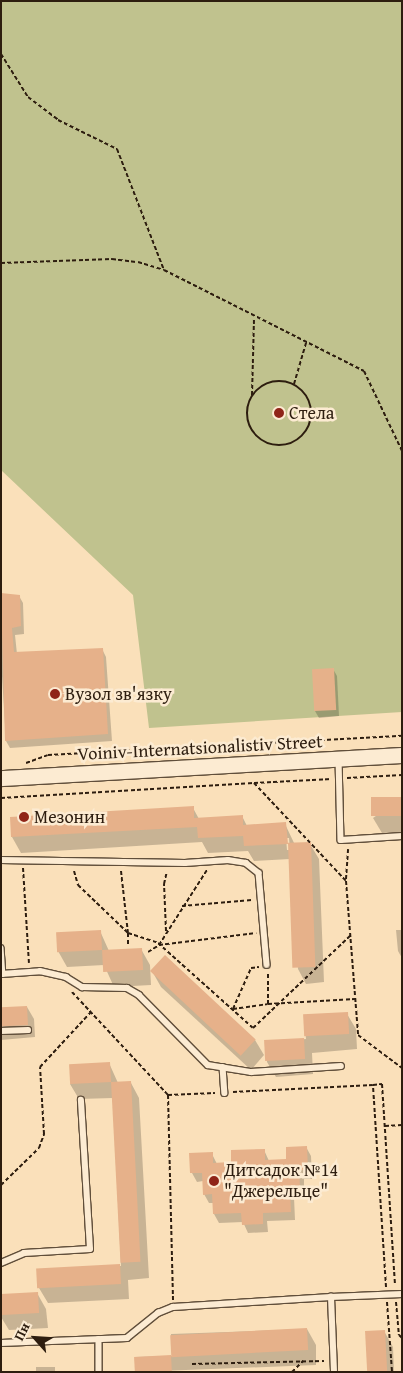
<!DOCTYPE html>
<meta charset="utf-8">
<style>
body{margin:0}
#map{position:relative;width:403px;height:1373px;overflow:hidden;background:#fae0ba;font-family:"Gentium Book Plus",serif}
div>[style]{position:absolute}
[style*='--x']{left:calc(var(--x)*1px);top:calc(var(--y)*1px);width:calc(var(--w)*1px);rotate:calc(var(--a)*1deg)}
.green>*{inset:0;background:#c0c28e}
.shadow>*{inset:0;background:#0003;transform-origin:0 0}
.building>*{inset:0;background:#e6b18a;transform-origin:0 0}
.path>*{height:2px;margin-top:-1px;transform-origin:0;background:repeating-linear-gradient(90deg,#2d1d0f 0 4px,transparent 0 6.5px)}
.path>.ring{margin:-1px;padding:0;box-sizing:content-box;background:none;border:2px solid #2d1d0f;border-radius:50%}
.roads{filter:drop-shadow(1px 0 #604e3a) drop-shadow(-1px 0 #604e3a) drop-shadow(0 1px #604e3a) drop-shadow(0 -1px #604e3a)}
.service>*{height:5.5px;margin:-2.75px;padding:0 2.75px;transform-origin:2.75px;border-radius:2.75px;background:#fcebd2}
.tertiary>*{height:15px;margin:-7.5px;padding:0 7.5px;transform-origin:7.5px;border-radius:7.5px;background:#fcebd2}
.dots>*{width:14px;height:14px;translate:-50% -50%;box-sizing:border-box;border:2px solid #fcebd2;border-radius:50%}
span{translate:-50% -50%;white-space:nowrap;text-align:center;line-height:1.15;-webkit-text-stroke:5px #fcebd2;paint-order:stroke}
.poi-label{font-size:18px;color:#2d1d0f}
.left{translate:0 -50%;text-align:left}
.street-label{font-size:18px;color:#2d1d0f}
.frame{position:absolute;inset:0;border:2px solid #2d1d0f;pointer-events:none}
.north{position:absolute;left:10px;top:1313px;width:50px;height:50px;-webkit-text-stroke:4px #fcebd2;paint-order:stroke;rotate:296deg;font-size:14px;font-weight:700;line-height:20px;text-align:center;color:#2d1d0f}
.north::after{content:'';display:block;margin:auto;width:18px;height:22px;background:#2d1d0f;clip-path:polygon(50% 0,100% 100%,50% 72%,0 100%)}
</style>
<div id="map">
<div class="green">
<div style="clip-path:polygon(1px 1px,402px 1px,402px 712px,149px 728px,133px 595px,1px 470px)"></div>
</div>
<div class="shadow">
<div style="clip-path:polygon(1px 594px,19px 596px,23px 603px,24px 634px,15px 635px,17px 654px,102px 649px,106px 657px,112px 741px,10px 748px,6px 741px,1px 660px)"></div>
<div style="clip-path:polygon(333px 669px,337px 676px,339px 716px,319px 718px,315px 711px)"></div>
<div style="clip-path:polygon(402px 798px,402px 832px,382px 833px,373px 818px)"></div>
<div style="clip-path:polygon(evenodd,193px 808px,199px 819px,242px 816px,247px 826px,285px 824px,295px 845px,310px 844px,319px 859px,324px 982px,306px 984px,298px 969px,290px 859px,254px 861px,248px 851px,208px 853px,202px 842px,21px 853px,12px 837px,11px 818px,193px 808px,286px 838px,289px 838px,290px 850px,287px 850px,286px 838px)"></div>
<div style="clip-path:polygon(396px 930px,402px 930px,402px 958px,398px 951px)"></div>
<div style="clip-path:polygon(100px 931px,109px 951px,141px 949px,150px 965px,151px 985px,114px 987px,104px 965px,67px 967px,58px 951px)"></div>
<div style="clip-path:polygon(152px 971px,255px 1040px,264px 1055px,251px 1070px,161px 987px)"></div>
<div style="clip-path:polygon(27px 1007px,34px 1019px,35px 1037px,1px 1040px,1px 1008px)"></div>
<div style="clip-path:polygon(347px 1014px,356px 1029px,357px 1049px,312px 1053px,313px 1074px,276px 1077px,267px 1062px,265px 1042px,306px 1039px,304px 1017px)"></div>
<div style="clip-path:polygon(109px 1063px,118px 1083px,131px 1083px,139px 1098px,149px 1278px,128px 1280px,129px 1299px,48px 1303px,39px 1288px,38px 1270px,121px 1266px,113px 1098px,79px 1099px,70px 1084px)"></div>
<div style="clip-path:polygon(306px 1147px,311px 1156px,312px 1179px,304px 1179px,304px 1197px,294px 1197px,295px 1220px,267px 1221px,268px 1232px,248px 1233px,243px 1222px,219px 1223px,214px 1214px,214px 1203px,209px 1203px,204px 1194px,203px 1181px,197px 1182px,192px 1173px,212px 1154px,217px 1164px,232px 1163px,264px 1150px,269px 1161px,287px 1161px)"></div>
<div style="clip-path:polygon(37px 1293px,46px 1309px,48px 1328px,9px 1330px,1px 1317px,1px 1295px)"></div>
<div style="clip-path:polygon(307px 1329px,316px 1345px,316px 1365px,135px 1372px,135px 1357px,172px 1356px,171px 1334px)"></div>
<div style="clip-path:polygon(384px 1331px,393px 1347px,394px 1372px,369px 1372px)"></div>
<div style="left:36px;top:1367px;width:19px;height:5px"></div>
</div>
<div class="building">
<div style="clip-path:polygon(1px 593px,20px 595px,21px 626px,12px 628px,14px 652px,103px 648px,108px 734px,5px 741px)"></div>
<div style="left:334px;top:668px;width:42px;height:22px;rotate:87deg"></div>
<div style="left:402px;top:797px;width:19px;height:31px;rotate:90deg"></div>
<div style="clip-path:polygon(194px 806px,194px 818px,243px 815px,243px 825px,286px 822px,288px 844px,244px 846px,243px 836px,198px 838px,197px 827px,11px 837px,10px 817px)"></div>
<div style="left:311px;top:842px;width:125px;height:23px;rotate:88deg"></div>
<div style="left:101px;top:930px;width:20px;height:45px;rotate:87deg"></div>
<div style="left:142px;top:948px;width:22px;height:40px;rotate:87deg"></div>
<div style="left:165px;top:955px;width:124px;height:22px;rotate:43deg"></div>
<div style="left:27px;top:1006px;width:19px;height:26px;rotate:87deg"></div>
<div style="left:348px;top:1012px;width:22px;height:45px;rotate:87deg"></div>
<div style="left:304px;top:1038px;width:21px;height:40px;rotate:87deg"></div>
<div style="left:110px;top:1062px;width:20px;height:41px;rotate:87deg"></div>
<div style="left:131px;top:1081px;width:181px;height:20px;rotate:87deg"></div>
<div style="clip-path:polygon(307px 1146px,308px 1170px,299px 1170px,300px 1188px,290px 1189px,291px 1212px,263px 1213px,263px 1224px,242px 1225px,241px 1213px,213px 1214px,212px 1194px,203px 1195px,202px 1173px,190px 1173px,189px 1153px,213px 1152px,213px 1163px,231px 1162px,231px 1150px,265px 1149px,265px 1160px,286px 1159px,286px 1147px)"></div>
<div style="left:120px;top:1264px;width:20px;height:84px;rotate:87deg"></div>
<div style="left:38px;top:1292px;width:21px;height:37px;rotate:87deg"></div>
<div style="left:307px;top:1328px;width:22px;height:137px;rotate:87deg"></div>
<div style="left:385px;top:1330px;width:42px;height:20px;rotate:87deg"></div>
<div style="left:171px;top:1355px;width:17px;height:37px;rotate:87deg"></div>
</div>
<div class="path">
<div style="--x:1;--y:54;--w:51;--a:57.9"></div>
<div style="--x:28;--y:97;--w:38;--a:37"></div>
<div style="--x:58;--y:120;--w:66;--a:26.2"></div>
<div style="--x:117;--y:149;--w:130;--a:68.8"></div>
<div style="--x:1;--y:263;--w:111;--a:-2.1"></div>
<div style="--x:112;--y:259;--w:26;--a:7"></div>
<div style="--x:138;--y:262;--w:27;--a:17"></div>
<div style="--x:164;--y:270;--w:224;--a:26.8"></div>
<div style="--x:364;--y:371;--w:89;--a:64.6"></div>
<div class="ring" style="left:247px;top:381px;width:62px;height:62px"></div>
<div style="--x:294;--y:384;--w:43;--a:-73.7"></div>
<div style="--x:252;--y:395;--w:77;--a:-88.5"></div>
<div style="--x:26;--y:763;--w:23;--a:-20"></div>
<div style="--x:48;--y:755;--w:355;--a:-3.1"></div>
<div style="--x:347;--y:778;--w:55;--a:-3.1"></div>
<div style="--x:254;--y:783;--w:78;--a:-2.9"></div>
<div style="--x:1;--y:798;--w:253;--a:-3.4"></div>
<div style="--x:254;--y:783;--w:134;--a:46.8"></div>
<div style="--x:346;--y:881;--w:154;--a:85.5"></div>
<div style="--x:358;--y:1035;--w:55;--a:36.9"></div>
<div style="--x:23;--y:868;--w:95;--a:86.4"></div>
<div style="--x:74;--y:871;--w:15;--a:74"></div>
<div style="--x:78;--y:885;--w:69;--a:43.8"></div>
<div style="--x:128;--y:933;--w:13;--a:90"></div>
<div style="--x:121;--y:871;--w:62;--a:83.6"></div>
<div style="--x:128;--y:933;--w:32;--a:18"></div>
<div style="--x:158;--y:943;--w:127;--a:41.8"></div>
<div style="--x:253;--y:1028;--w:134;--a:-43.5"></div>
<div style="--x:346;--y:879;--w:30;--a:-86"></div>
<div style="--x:182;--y:906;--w:70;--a:-4.9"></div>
<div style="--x:166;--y:931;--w:47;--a:-92.4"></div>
<div style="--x:164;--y:884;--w:13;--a:-77"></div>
<div style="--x:159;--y:945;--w:98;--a:-7.1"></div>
<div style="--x:148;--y:952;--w:13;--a:-32"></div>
<div style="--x:159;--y:945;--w:89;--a:-57.4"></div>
<div style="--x:268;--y:974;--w:30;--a:90"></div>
<div style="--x:268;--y:1004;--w:87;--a:-3.3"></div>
<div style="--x:72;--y:992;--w:141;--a:47"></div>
<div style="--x:168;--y:1095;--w:47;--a:-2.4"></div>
<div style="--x:233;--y:1009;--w:45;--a:-66.3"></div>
<div style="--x:251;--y:968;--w:8;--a:-7"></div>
<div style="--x:233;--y:1009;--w:35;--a:-8"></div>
<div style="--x:233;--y:1092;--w:140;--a:-2.9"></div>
<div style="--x:168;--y:1095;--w:205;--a:88.6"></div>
<div style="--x:385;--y:1126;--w:17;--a:-3"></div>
<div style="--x:1;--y:1185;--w:53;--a:-44.2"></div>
<div style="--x:39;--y:1148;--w:15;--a:-70"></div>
<div style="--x:44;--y:1134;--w:67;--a:-93.4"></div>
<div style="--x:40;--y:1067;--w:75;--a:-47.2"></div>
<div style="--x:386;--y:1287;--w:202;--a:-93.7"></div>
<div style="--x:373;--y:1085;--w:9;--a:-6"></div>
<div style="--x:382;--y:1084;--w:201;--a:86.3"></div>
<div style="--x:387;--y:1302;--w:70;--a:85.9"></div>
<div style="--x:396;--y:1302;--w:33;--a:85"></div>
<div style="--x:399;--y:1335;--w:4;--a:45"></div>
<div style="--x:192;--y:1364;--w:132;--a:-1.3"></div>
<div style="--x:292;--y:1372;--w:16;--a:-45"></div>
</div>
<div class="roads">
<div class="service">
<div style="--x:339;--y:759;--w:81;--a:88.6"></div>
<div style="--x:341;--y:840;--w:61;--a:-3.8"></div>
<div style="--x:1;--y:860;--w:184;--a:0.9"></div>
<div style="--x:185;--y:863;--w:43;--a:-4"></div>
<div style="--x:228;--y:860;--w:18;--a:9"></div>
<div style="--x:246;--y:863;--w:16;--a:38"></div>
<div style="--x:259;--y:873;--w:92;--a:85"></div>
<div style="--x:1;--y:948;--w:26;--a:86"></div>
<div style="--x:1;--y:974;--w:39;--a:-4"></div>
<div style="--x:40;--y:971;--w:27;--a:13"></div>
<div style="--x:66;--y:977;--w:19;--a:32"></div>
<div style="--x:82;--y:987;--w:45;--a:1.3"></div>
<div style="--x:127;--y:988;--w:14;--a:30"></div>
<div style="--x:139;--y:995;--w:98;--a:45.4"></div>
<div style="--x:208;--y:1065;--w:44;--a:9.2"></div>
<div style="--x:251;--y:1072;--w:90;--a:-3.8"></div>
<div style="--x:1;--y:1031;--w:27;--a:-2"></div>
<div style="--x:223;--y:1067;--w:26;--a:86"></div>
<div style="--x:1;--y:1263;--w:25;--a:-23"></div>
<div style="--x:24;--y:1253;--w:66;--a:-3.5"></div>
<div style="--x:90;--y:1249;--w:149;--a:-93.5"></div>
<div style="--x:99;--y:1339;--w:33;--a:90"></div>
<div style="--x:1;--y:1343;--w:126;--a:-2.3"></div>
<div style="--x:127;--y:1338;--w:40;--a:-39"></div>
<div style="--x:158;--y:1313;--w:16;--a:-22"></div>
<div style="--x:173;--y:1307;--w:158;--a:-3.6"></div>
<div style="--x:334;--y:1372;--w:75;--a:-92.3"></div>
<div style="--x:331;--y:1297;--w:71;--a:-2.4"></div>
</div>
<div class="tertiary">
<div style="--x:1;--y:778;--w:402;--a:-3.3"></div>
</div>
</div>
<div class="dots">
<div style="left:279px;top:413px;background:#8f2418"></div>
<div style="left:55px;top:694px;background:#8f2418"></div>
<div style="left:24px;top:817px;background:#8f2418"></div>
<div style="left:214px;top:1181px;background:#8f2418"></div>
</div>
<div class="poi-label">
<span class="left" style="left:289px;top:413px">Стела</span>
<span class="left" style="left:65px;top:694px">Вузол зв'язку</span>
<span class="left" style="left:34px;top:817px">Мезонин</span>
<span class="left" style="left:224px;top:1181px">Дитсадок №14<br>"Джерельце"</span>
</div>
<div class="street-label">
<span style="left:200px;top:748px;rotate:-3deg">Voiniv-Internatsionalistiv Street</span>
</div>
<div class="frame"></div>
<div class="north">Пн</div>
</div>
